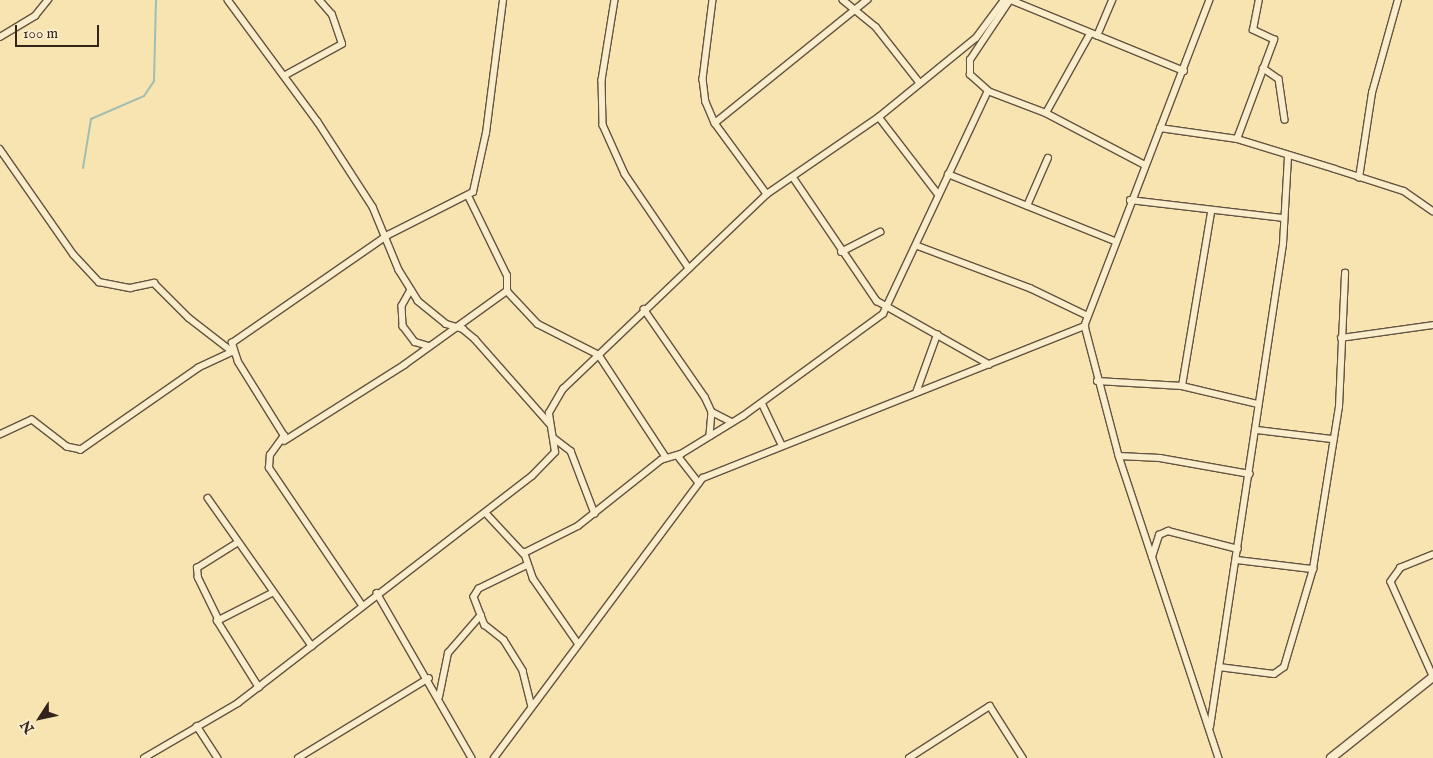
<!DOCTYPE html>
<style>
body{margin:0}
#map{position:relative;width:1433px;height:758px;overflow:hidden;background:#f8e4b1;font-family:"IM FELL English",serif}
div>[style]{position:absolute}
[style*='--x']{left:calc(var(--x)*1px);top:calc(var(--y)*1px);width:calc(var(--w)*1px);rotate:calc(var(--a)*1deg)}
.stream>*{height:2px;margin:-1px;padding:0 1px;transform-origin:1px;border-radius:1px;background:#9fbdb3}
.roads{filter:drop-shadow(1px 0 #645340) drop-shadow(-1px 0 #645340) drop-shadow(0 1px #645340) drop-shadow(0 -1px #645340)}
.minor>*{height:5.5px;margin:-2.75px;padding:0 2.75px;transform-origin:2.75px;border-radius:2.75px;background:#faedcc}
.secondary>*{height:8px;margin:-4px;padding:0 4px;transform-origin:4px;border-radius:4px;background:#faedcc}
span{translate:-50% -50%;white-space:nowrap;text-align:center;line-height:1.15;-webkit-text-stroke:4.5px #faedcc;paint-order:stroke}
.north{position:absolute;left:15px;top:693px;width:50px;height:50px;-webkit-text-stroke:4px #faedcc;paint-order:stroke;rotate:235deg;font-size:14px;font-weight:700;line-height:20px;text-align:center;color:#33231b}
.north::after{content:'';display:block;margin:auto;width:18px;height:22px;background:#33231b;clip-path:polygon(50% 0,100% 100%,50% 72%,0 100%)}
.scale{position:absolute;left:15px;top:25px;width:84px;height:22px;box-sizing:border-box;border:2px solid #33231b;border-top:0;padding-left:6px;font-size:15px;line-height:18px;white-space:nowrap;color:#33231b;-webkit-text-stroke:4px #faedcc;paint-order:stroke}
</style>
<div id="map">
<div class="stream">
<div style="--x:83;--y:168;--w:50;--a:-80.7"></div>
<div style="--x:91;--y:119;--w:58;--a:-23.5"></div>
<div style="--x:144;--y:96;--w:18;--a:-56"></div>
<div style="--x:154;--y:81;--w:81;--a:-88.6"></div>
</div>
<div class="roads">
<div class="minor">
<div style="--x:228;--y:0;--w:152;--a:53.6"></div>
<div style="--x:318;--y:122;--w:101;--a:57.1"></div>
<div style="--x:373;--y:207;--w:68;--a:67.6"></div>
<div style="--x:399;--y:270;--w:36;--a:58"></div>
<div style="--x:418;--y:301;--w:36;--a:39"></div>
<div style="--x:446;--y:324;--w:18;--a:16"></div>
<div style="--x:463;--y:329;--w:16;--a:40"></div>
<div style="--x:475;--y:339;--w:113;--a:48.6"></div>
<div style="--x:615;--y:0;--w:81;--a:99.2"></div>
<div style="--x:602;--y:80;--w:45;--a:88.7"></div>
<div style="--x:603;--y:125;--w:54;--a:65.8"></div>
<div style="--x:625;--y:174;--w:114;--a:55.8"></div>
<div style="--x:713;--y:0;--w:80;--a:97.2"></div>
<div style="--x:703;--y:79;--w:23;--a:83"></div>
<div style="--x:706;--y:102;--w:23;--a:67"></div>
<div style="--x:715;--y:123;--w:88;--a:53.8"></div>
<div style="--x:843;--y:0;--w:43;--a:39.3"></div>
<div style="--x:876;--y:27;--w:71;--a:51.8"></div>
<div style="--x:1011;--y:0;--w:187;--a:22.3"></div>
<div style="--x:1210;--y:0;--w:349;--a:111"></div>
<div style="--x:1085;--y:326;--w:134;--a:75.3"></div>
<div style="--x:1119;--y:456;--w:318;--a:71.7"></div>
<div style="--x:1097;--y:36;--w:39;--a:-67"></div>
<div style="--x:0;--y:37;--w:41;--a:-31"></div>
<div style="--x:35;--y:16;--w:21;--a:-51"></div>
<div style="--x:1263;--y:68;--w:19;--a:35"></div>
<div style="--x:1279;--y:79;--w:41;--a:81.7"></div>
<div style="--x:284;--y:76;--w:66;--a:-28.9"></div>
<div style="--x:342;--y:44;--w:31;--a:-109"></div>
<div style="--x:332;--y:15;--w:20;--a:-131"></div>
<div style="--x:988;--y:91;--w:24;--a:-138"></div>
<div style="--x:970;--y:75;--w:15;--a:-90"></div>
<div style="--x:970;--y:60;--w:72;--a:-56.3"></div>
<div style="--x:1046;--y:113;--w:90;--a:-60.9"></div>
<div style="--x:879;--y:117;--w:97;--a:52.5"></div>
<div style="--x:715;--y:123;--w:196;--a:-39"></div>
<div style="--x:1160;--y:128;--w:78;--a:8.1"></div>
<div style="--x:1237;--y:139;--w:102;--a:17"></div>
<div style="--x:1335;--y:169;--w:72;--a:17.7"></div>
<div style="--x:1404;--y:191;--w:35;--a:35"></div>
<div style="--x:1237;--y:139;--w:106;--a:-69.5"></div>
<div style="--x:1274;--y:40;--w:23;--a:-155"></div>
<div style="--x:1253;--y:30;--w:31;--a:-79"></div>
<div style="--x:0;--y:149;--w:129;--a:55.1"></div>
<div style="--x:74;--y:255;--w:37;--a:47"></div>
<div style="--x:99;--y:282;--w:32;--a:11"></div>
<div style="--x:130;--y:288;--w:25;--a:-12"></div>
<div style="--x:154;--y:283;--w:49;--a:45"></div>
<div style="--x:189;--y:318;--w:56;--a:37.7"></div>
<div style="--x:233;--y:352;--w:38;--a:155"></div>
<div style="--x:199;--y:368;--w:144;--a:145.2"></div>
<div style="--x:81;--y:450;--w:14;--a:-168"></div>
<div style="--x:67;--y:447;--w:44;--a:-142.4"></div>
<div style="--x:32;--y:420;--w:35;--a:155"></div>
<div style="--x:948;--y:174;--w:180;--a:21.9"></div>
<div style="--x:793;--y:177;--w:150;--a:55.9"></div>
<div style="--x:877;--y:301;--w:129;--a:29.4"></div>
<div style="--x:1359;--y:178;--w:86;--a:-81.3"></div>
<div style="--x:1372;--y:93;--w:97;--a:-74.4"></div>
<div style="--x:1130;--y:200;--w:155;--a:6.7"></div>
<div style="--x:1027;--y:206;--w:52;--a:-66.4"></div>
<div style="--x:918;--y:246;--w:120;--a:20.6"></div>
<div style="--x:1030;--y:288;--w:62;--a:25.7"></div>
<div style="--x:841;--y:252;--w:44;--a:-27.1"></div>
<div style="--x:411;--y:290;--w:18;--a:119"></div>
<div style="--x:402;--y:306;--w:20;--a:87"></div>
<div style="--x:403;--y:326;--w:20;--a:53"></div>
<div style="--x:415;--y:342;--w:15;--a:16"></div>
<div style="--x:507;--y:291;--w:45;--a:46.8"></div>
<div style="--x:538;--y:324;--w:68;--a:26.9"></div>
<div style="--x:599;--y:355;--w:122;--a:56.7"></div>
<div style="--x:644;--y:309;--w:107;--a:55.3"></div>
<div style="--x:705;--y:397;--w:17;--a:65"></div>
<div style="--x:712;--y:412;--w:24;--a:95"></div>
<div style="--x:1341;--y:338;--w:93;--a:-8"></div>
<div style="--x:1097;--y:381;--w:85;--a:3.4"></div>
<div style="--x:1182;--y:386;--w:78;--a:13.3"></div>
<div style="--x:1182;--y:386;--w:176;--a:-80.5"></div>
<div style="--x:916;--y:393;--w:62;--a:-70.1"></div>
<div style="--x:762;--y:403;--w:47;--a:64.5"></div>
<div style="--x:712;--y:412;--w:22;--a:27"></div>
<div style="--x:1257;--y:430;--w:77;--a:6.8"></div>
<div style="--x:555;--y:439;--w:20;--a:37"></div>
<div style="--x:571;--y:451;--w:67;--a:69.1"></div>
<div style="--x:284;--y:441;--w:142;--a:-32.3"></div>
<div style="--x:404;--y:365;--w:127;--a:-35.7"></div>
<div style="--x:507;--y:291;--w:15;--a:-90"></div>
<div style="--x:507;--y:276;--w:89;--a:-116"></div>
<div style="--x:678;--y:456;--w:34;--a:52"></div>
<div style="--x:1119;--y:456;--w:41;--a:2.8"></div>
<div style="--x:1160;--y:458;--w:91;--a:10.1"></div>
<div style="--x:208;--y:498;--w:181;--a:54.9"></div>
<div style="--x:486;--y:513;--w:56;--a:47.2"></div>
<div style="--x:1433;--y:555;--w:35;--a:158"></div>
<div style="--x:1401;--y:568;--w:17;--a:126"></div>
<div style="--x:1391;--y:582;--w:103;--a:65.9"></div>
<div style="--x:1152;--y:557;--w:23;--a:-72"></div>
<div style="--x:1159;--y:535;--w:10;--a:-24"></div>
<div style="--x:1168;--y:531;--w:72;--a:14.4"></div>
<div style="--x:1237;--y:560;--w:77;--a:6.8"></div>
<div style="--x:526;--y:566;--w:52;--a:153.9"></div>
<div style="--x:479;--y:589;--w:9;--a:122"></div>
<div style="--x:474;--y:597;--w:30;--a:69"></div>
<div style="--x:485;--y:625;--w:24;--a:38"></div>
<div style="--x:504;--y:640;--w:36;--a:58"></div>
<div style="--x:523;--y:671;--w:36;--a:76"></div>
<div style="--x:377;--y:593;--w:190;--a:60.1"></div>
<div style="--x:361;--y:604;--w:164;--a:-124.1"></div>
<div style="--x:269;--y:468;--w:13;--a:-86"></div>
<div style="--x:270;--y:455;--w:24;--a:-54"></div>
<div style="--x:284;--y:436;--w:87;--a:-121.9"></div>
<div style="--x:238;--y:362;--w:20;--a:-108"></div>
<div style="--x:232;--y:343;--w:190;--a:-34.7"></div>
<div style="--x:388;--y:235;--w:95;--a:-26.8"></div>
<div style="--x:473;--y:192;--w:60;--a:-77.6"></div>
<div style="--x:486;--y:133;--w:134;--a:-82.7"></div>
<div style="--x:218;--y:619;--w:46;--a:-116"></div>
<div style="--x:198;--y:578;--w:10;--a:-96"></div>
<div style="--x:197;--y:568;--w:47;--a:-32"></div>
<div style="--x:578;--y:644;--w:79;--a:-124.7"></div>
<div style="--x:533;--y:579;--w:28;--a:-109"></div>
<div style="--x:524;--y:553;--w:60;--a:-26.6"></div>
<div style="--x:578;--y:526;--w:106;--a:-38.5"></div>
<div style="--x:661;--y:460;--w:21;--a:-17"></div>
<div style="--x:681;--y:454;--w:73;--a:-31.5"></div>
<div style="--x:743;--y:416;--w:173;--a:-36.1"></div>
<div style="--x:883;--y:314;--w:246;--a:-64.8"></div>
<div style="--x:988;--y:91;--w:62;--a:20.8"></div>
<div style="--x:1046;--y:113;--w:112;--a:27.7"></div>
<div style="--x:1219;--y:667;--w:55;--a:7.3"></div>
<div style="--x:1274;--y:674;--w:12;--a:-35"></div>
<div style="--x:1284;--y:667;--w:102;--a:-73.5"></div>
<div style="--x:1313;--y:569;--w:164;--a:-80.9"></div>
<div style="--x:1339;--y:407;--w:134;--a:-87.4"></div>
<div style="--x:259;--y:688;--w:79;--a:-122.1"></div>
<div style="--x:217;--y:621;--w:62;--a:-27"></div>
<div style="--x:439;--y:697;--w:45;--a:-78.4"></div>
<div style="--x:448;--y:653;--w:50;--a:-49"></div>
<div style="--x:197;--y:726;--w:38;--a:57"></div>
<div style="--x:1210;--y:727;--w:488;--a:-81.4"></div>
<div style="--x:1283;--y:244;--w:87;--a:-86.7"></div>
<div style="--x:144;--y:758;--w:109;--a:-30.3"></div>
<div style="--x:238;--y:703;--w:371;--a:-37.7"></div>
<div style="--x:532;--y:476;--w:33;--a:-46"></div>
<div style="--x:555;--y:452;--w:39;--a:-99"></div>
<div style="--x:549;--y:413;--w:28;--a:-60"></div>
<div style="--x:563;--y:389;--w:282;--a:-43.7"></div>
<div style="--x:767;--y:194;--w:136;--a:-34.5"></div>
<div style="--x:879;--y:117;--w:125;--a:-39.2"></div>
<div style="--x:976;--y:38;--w:47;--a:-53.6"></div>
<div style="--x:298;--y:758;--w:153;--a:-31.4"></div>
<div style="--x:494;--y:758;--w:349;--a:-53.3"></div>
<div style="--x:703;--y:478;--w:411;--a:-21.7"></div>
<div style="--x:909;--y:758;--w:96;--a:-32.7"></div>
<div style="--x:990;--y:706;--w:62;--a:57.6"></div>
</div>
<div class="secondary">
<div style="--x:1331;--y:758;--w:130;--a:-38.5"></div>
</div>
</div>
<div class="north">N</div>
<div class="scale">100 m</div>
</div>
